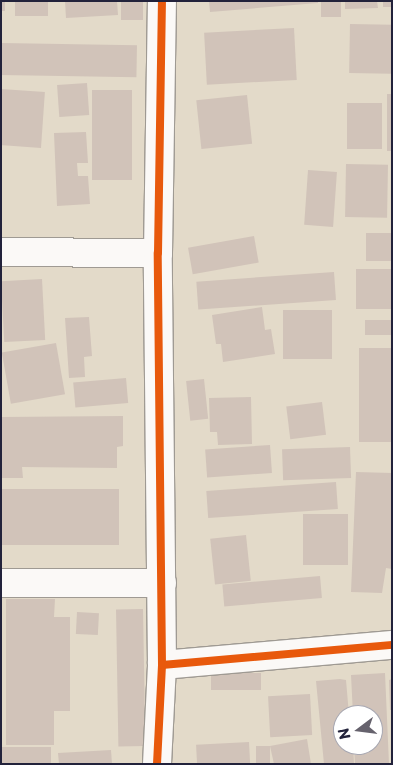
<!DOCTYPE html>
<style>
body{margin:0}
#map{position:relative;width:393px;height:765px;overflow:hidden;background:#e3dac9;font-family:"Playpen Sans",sans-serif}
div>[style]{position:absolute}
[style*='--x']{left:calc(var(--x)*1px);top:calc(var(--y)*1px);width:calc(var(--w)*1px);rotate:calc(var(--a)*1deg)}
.building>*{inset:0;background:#d1c3b9;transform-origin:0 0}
.roads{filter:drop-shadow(1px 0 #9f9a93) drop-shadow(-1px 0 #9f9a93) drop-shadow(0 1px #9f9a93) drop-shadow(0 -1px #9f9a93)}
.minor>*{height:28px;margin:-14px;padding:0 14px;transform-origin:14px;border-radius:14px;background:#fbf9f7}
.cycleway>*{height:8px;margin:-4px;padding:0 4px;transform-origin:4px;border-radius:4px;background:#e8590c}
span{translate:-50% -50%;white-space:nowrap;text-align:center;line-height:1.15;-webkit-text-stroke:4px #fff;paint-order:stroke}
.frame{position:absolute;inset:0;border:2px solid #22223b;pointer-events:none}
.north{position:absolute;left:333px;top:705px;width:50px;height:50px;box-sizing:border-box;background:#fff;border:1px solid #a7a7b1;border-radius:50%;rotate:255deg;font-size:14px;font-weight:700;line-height:20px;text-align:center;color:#22223b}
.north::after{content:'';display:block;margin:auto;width:18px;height:22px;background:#66626d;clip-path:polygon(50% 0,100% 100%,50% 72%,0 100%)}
</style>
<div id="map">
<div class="building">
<div style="left:1px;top:1px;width:4px;height:10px"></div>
<div style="left:15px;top:1px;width:33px;height:15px"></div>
<div style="clip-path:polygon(65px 1px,117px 1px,118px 15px,66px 18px)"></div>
<div style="left:121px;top:1px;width:22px;height:19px"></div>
<div style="clip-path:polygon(209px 1px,318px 1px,318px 3px,210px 12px)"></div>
<div style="left:321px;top:1px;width:20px;height:16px"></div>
<div style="clip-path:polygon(345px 1px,377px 1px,378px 8px,345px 9px)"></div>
<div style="left:383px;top:1px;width:9px;height:6px"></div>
<div style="left:350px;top:24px;width:42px;height:49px;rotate:1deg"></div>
<div style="left:294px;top:28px;width:52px;height:90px;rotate:87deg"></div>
<div style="left:1px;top:43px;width:136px;height:32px;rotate:1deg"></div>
<div style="left:87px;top:83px;width:32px;height:30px;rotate:86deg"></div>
<div style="left:1px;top:89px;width:44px;height:56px;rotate:4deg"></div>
<div style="left:92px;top:90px;width:40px;height:90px"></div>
<div style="left:387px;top:94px;width:5px;height:57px"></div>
<div style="left:247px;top:95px;width:49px;height:51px;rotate:84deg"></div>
<div style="left:347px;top:103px;width:35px;height:46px"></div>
<div style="clip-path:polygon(86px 132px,88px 163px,77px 163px,78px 176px,88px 176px,90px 204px,57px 206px,54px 133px)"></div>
<div style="left:346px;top:164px;width:42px;height:53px;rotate:1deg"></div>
<div style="left:308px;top:170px;width:29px;height:55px;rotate:4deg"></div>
<div style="left:366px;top:233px;width:26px;height:28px"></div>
<div style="left:254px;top:236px;width:27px;height:67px;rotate:80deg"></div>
<div style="left:392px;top:269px;width:40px;height:36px;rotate:90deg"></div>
<div style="left:334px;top:272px;width:28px;height:138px;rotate:86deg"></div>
<div style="left:42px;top:279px;width:61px;height:41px;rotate:87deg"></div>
<div style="clip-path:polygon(262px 307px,265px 330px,271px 329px,275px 354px,223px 362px,221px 344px,216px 344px,212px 315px)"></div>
<div style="left:283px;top:310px;width:49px;height:49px"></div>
<div style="clip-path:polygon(89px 317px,92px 356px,84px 357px,85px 377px,69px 378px,65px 318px)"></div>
<div style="left:392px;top:320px;width:15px;height:27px;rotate:90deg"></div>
<div style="left:56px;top:343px;width:52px;height:55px;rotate:80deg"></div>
<div style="left:359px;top:348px;width:33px;height:94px"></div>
<div style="left:126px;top:378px;width:25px;height:53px;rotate:85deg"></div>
<div style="left:204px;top:379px;width:40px;height:18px;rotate:84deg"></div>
<div style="clip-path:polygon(251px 397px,252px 444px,218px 445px,217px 432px,210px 432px,209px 398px)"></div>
<div style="left:322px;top:402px;width:33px;height:36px;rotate:83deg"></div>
<div style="clip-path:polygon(123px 416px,123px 446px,117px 447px,117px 468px,22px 467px,23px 478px,1px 478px,1px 417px)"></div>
<div style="left:270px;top:445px;width:28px;height:65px;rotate:86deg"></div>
<div style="left:350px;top:447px;width:31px;height:68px;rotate:88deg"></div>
<div style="clip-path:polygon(356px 472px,392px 473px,392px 569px,386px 568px,382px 593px,351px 592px)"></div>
<div style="left:336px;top:482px;width:27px;height:130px;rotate:86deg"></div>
<div style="left:1px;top:489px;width:118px;height:56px"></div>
<div style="left:303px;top:514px;width:45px;height:51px"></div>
<div style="left:246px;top:535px;width:46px;height:36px;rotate:84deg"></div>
<div style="left:320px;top:576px;width:22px;height:98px;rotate:85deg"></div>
<div style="clip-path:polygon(6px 599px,55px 599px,54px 617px,70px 617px,70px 711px,54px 711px,54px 745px,6px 745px)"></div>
<div style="left:143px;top:609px;width:137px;height:27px;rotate:89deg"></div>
<div style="left:77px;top:612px;width:22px;height:22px;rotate:3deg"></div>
<div style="left:261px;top:673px;width:17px;height:50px;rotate:90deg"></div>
<div style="clip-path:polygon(385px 673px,389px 764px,355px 764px,354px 745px,373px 745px,373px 715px,353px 715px,351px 675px)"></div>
<div style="clip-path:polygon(340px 679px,346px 680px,349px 715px,343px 715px,343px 745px,353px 745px,354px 764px,324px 764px,316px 681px)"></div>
<div style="clip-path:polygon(392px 679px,392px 710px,390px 710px,389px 680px)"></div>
<div style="left:310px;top:694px;width:41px;height:42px;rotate:87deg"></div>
<div style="clip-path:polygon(307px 739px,311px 764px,274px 764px,270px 746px)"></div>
<div style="left:249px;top:742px;width:22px;height:53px;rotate:87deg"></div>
<div style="left:256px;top:746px;width:14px;height:18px"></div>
<div style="left:51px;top:747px;width:17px;height:50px;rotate:90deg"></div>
<div style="clip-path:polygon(111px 750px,112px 764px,59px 764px,58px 753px)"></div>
</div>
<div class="roads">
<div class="minor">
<div style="--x:1;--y:252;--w:157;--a:0.4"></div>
<div style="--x:1;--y:583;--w:161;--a:0"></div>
<div style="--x:162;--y:665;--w:412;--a:-90.6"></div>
<div style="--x:158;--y:253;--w:252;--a:-89.1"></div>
<div style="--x:157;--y:764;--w:99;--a:-87.1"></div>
<div style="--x:162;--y:665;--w:231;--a:-5"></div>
</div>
</div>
<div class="cycleway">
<div style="--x:162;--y:665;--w:412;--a:-90.6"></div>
<div style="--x:158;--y:253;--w:252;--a:-89.1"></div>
<div style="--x:157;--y:764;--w:99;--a:-87.1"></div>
<div style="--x:162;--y:665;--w:231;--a:-5"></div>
</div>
<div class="frame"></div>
<div class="north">N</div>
</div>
